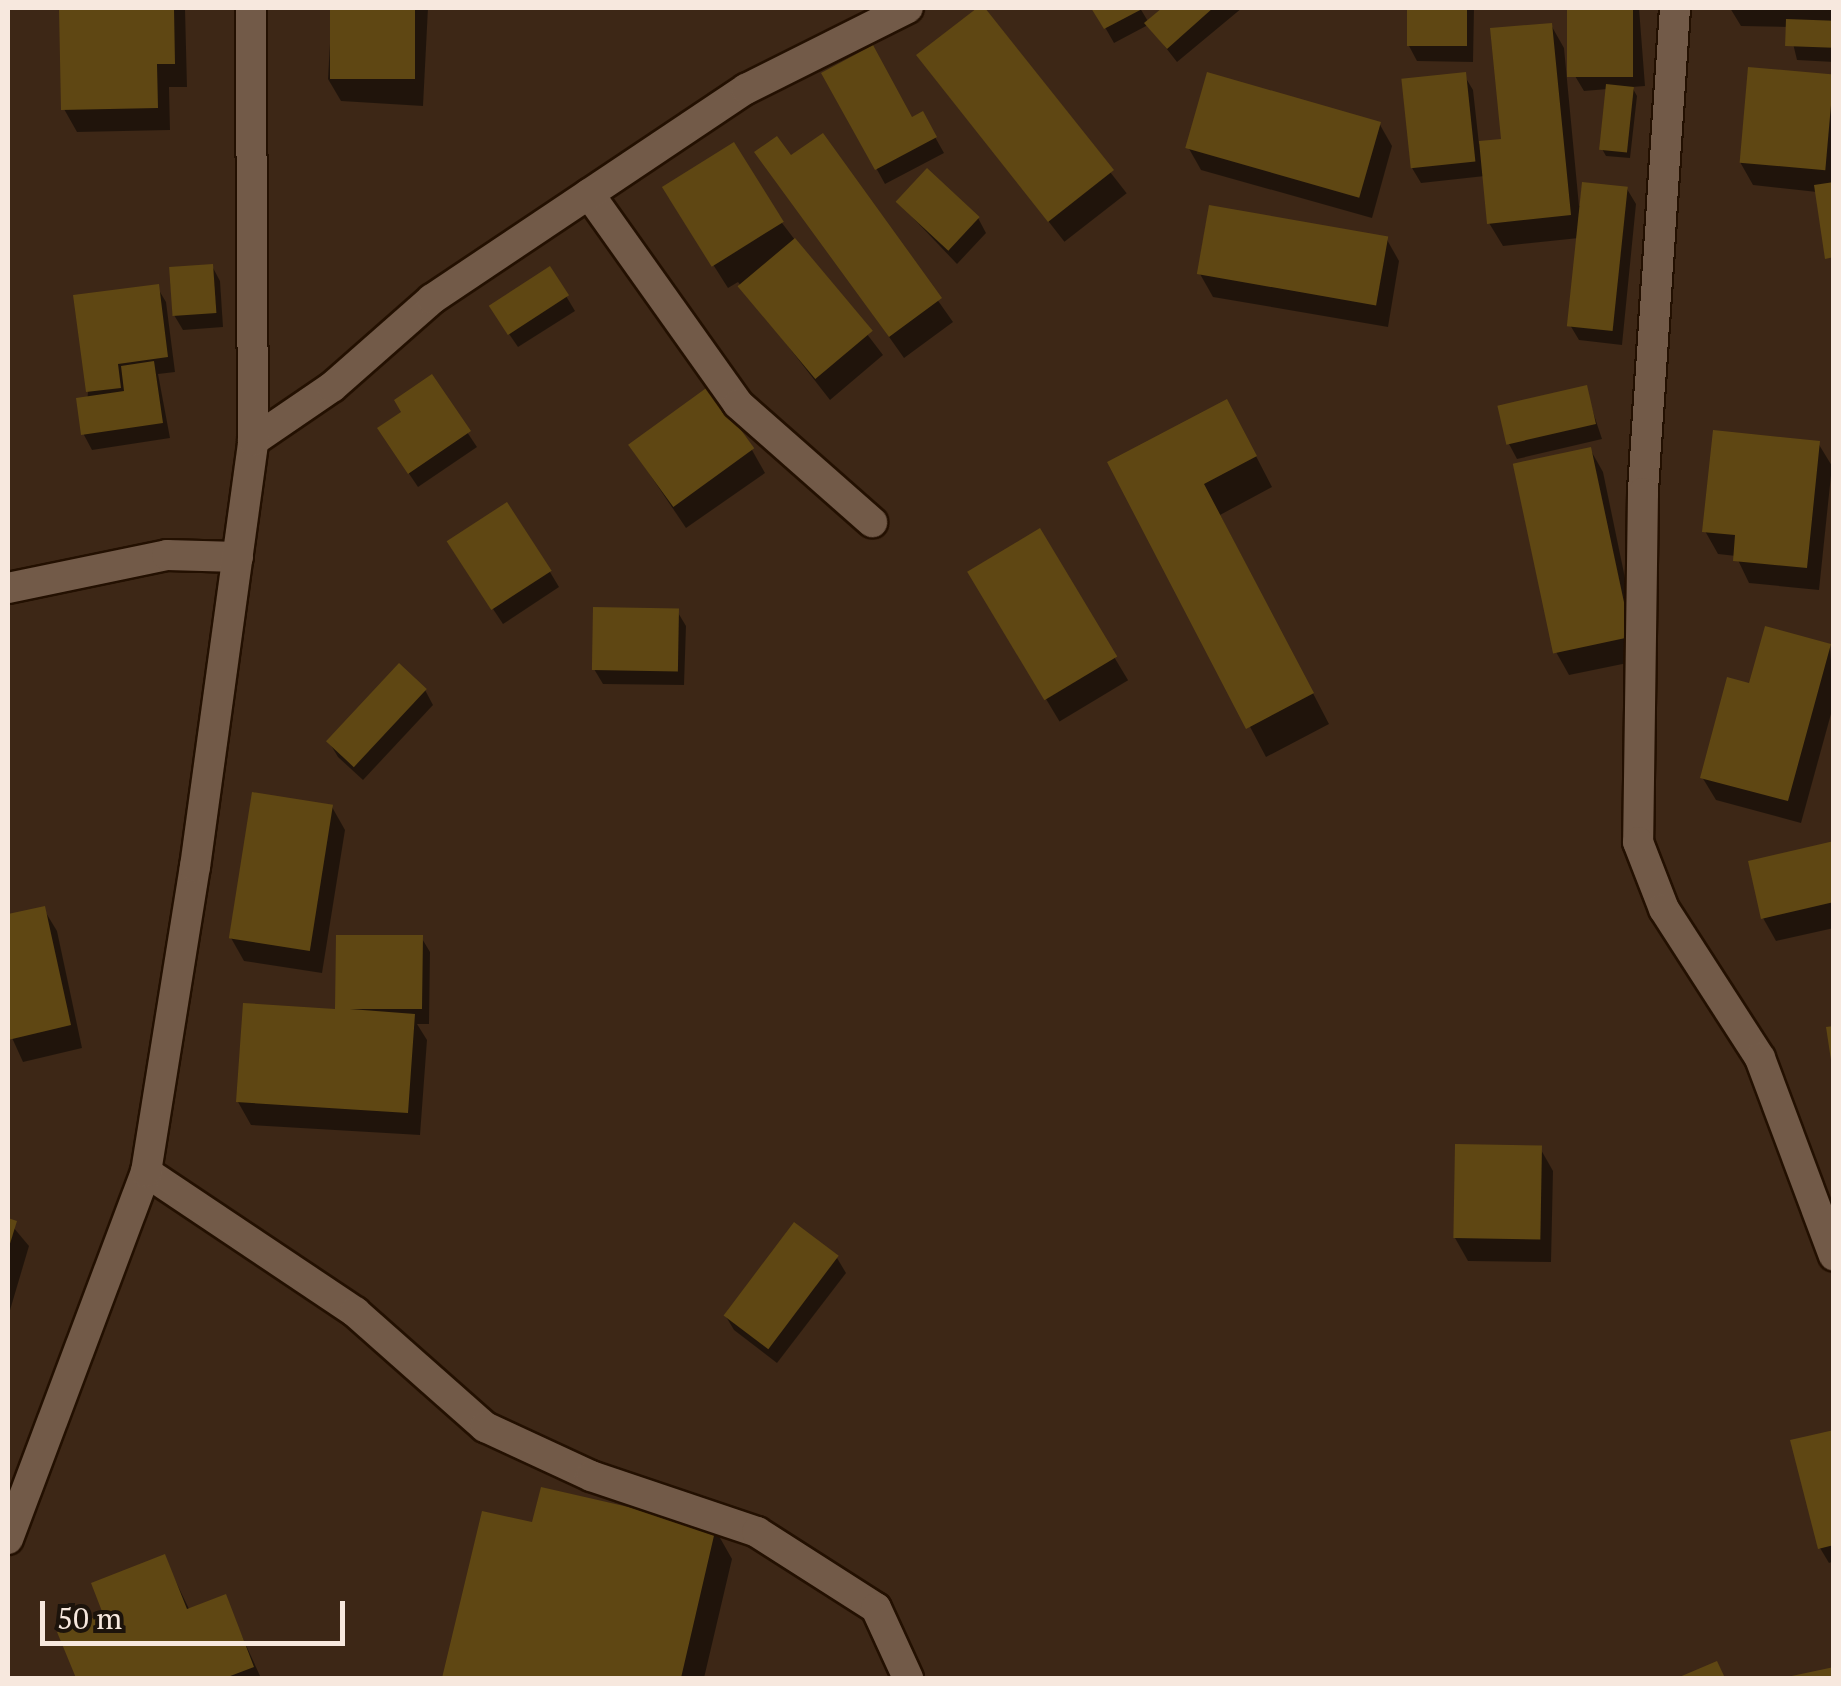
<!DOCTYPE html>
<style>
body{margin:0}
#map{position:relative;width:1841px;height:1686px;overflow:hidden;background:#3d2716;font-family:"PT Serif",serif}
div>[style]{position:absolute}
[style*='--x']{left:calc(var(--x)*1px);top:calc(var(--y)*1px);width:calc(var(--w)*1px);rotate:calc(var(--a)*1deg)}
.shadow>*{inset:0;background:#0007;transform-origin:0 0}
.building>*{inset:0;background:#5f4713;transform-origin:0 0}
.roads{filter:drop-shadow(2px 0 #231001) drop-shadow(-2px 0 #231001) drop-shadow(0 2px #231001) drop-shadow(0 -2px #231001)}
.street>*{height:30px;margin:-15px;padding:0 15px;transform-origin:15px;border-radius:15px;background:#725a48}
.secondary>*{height:30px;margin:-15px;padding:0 15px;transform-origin:15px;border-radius:15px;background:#725a48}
span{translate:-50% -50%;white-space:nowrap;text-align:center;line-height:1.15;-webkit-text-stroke:8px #1c130b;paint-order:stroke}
.frame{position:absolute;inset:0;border:10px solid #f7e8de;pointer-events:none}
.scale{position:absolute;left:40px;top:1601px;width:305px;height:45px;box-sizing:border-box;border:5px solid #f7e8de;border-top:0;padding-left:12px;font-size:30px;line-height:35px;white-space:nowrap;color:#f7e8de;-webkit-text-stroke:8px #1c130b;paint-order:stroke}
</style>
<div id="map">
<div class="shadow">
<div style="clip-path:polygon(61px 8px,185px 8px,187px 87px,169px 87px,170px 130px,77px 132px,64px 109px)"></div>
<div style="clip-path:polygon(332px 8px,428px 8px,423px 106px,341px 101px,328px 79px)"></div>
<div style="left:982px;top:8px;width:235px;height:79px;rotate:52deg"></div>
<div style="clip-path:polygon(1094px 8px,1140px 8px,1149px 23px,1165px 8px,1242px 8px,1177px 62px,1148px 25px,1114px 43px)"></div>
<div style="clip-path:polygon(1410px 8px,1474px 8px,1473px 62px,1417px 61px,1409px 46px)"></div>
<div style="clip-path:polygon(1570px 8px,1639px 8px,1645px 86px,1632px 87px,1637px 96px,1630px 158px,1606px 156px,1602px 149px,1608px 89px,1584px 91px,1575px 76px)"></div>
<div style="clip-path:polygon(1730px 8px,1834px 8px,1834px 62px,1797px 60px,1789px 27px,1741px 26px)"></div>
<div style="clip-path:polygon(1551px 25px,1564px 48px,1579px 206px,1627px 189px,1636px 204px,1622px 345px,1579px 340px,1570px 325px,1579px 238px,1503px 246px,1489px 223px,1485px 176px,1421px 183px,1412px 168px,1464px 75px,1473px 90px,1479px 144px,1504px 141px)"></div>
<div style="clip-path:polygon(824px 74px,911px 120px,922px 114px,944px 153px,885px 184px)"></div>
<div style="clip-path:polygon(1834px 78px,1834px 269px,1817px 192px,1753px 185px,1740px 162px)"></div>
<div style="clip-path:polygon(1379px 123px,1392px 146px,1372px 218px,1201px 170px,1188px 147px)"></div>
<div style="clip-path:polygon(822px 136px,953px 322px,904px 358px,758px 152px,790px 159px)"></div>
<div style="clip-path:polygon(898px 202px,978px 218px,986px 233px,957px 264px)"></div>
<div style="clip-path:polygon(679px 211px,782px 223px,883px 355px,830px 400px,738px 282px,728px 288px)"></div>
<div style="clip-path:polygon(1386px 238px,1399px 261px,1388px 327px,1213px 297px,1200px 274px)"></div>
<div style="clip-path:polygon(212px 266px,220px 281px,223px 327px,183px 330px,174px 315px)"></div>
<div style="clip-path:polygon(157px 287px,166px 302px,175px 372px,158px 374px,170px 438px,92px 450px,84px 435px,88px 392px)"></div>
<div style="clip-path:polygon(566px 296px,575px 311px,518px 347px,500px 321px)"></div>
<div style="clip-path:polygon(431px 378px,477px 447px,418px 487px,389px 444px)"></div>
<div style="clip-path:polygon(1585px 388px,1602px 439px,1517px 459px,1509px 444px)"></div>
<div style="clip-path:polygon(1244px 433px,1272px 487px,1220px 515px,1329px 724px,1266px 757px,1110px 463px)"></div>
<div style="clip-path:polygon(1818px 443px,1832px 466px,1819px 590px,1749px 583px,1736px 556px,1718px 554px,1705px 531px)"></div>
<div style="clip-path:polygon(630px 445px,752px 450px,765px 473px,686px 528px)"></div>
<div style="clip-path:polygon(1590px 449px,1603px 472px,1642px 660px,1569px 675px,1556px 652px)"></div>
<div style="left:1039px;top:532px;width:173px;height:80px;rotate:59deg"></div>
<div style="clip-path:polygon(459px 558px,550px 572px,559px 587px,503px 624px)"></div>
<div style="clip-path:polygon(677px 611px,686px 626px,684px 685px,603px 684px,594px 669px)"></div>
<div style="clip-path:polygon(1830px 646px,1834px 703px,1801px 823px,1716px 800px,1702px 777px,1751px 686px)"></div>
<div style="clip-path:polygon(425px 690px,433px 705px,363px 780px,338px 757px,329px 742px)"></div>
<div style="clip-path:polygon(332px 807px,345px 830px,322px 973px,244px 961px,231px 938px)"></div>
<div style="clip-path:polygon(1834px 844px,1834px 928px,1776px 941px,1763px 918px)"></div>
<div style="clip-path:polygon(43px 908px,57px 931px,82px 1048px,23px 1062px,8px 1029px,8px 916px)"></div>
<div style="clip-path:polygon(421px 937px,430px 952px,429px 1024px,417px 1024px,427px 1040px,420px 1135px,251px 1125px,238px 1102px)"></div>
<div style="clip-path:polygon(1540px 1148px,1553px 1171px,1551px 1262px,1468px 1261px,1455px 1238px)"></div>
<div style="clip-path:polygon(8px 1221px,29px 1246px,8px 1317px)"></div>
<div style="clip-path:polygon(837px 1258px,846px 1273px,777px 1363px,734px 1330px,725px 1315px)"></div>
<div style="clip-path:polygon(1834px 1432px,1834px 1561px,1829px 1563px,1820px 1548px)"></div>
<div style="clip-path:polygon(483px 1514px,534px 1525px,715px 1529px,732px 1559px,704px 1678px,445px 1678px)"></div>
<div style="clip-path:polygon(164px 1557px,190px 1611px,224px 1597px,261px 1678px,79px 1678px,61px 1633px,106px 1615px)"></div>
</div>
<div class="building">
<div style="clip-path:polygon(59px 8px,174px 8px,175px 64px,157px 64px,158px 108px,61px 110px)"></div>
<div style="left:330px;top:8px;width:85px;height:71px"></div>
<div style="clip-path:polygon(977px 8px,985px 8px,1114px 170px,1048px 222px,916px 55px)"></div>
<div style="clip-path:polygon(1091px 8px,1144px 8px,1104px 29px)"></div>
<div style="clip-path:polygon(1162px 8px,1213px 8px,1167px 49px,1144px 23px)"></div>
<div style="left:1407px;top:8px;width:60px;height:38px"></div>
<div style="left:1567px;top:8px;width:66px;height:69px"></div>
<div style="left:1786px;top:19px;width:48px;height:27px;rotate:2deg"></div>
<div style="clip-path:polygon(1552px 23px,1571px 215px,1487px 224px,1479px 141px,1501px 139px,1490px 28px)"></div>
<div style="clip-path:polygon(873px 45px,912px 117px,923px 111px,937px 137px,875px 170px,821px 73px)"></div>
<div style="left:1748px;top:67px;width:86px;height:96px;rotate:5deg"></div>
<div style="left:1207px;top:72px;width:181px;height:79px;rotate:16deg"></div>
<div style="left:1466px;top:72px;width:90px;height:65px;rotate:84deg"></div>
<div style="left:1606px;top:84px;width:28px;height:66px;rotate:6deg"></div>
<div style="clip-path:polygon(823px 133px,942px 298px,889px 337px,754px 152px,777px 136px,791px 155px)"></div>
<div style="left:734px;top:142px;width:94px;height:85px;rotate:58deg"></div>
<div style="left:927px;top:168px;width:72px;height:46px;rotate:43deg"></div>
<div style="left:1582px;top:182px;width:46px;height:145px;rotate:6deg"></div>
<div style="clip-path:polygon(1834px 182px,1834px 257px,1825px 259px,1814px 185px)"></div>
<div style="left:1209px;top:205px;width:182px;height:70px;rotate:10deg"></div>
<div style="left:795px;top:238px;width:121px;height:75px;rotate:50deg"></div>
<div style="left:213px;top:264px;width:49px;height:44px;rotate:86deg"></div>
<div style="left:550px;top:266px;width:35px;height:73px;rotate:57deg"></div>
<div style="clip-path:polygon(159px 284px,168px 357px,118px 364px,121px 388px,86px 392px,73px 295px)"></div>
<div style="clip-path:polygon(154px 361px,163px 423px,81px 435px,76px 398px,124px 391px,121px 366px)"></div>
<div style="clip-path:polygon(432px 374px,471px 431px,408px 474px,377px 428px,401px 412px,394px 400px)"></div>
<div style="left:1587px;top:385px;width:40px;height:92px;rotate:77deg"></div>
<div style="left:709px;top:386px;width:77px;height:100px;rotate:54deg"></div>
<div style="clip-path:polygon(1227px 399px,1257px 456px,1204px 484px,1314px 693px,1246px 729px,1107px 462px)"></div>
<div style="clip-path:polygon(1713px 430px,1820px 441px,1807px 568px,1733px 561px,1735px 535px,1702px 532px)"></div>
<div style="left:1591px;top:447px;width:194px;height:80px;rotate:78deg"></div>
<div style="left:507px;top:502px;width:82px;height:72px;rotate:57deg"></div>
<div style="left:1040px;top:528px;width:150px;height:85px;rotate:59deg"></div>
<div style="left:593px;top:607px;width:86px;height:63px;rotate:1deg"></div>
<div style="clip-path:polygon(1765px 626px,1831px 644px,1788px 801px,1700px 778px,1727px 677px,1749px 683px)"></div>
<div style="left:399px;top:663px;width:38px;height:107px;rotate:43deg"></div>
<div style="left:252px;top:792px;width:82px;height:148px;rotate:9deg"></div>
<div style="clip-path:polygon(1834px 841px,1834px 902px,1761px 919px,1748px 861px)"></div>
<div style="clip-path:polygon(45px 906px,71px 1025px,8px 1040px,8px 914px)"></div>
<div style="clip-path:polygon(336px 935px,423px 935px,422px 1009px,350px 1009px,415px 1014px,408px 1113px,236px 1102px,243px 1003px,335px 1009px)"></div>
<div style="clip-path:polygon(1834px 1026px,1834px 1059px,1831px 1060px,1826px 1027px)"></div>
<div style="left:1455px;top:1144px;width:87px;height:94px;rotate:1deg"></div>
<div style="clip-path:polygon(8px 1218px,17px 1221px,8px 1250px)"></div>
<div style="left:794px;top:1222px;width:56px;height:117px;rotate:37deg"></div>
<div style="clip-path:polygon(1834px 1430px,1834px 1545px,1818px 1549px,1790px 1440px)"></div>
<div style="clip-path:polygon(541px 1487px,716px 1527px,681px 1678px,442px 1678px,482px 1511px,532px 1522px)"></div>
<div style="clip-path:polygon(165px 1554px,187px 1609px,226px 1594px,254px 1667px,225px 1678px,76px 1678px,57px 1632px,103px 1614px,91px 1583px)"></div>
<div style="clip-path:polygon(1717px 1661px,1725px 1678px,1677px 1678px)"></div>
<div style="clip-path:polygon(1834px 1667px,1834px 1678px,1787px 1678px,1787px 1677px)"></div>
</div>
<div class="roads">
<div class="street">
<div style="--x:1675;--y:8;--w:486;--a:93.8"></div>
<div style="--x:1643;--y:493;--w:349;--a:90.8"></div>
<div style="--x:1638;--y:842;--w:72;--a:68.8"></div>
<div style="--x:1664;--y:909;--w:177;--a:57.2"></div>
<div style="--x:1760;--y:1058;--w:211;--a:69.5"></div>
<div style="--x:589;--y:194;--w:257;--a:54.6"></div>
<div style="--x:738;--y:404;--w:179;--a:41.4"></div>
<div style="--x:253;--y:441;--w:96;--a:-34.4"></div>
<div style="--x:332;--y:387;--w:133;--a:-41.3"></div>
<div style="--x:432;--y:299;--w:378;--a:-33.8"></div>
<div style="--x:746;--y:89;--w:181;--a:-26.6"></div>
<div style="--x:8;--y:588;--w:162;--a:-11.7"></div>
<div style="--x:167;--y:555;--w:71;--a:1.6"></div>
<div style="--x:146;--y:1172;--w:252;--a:33.8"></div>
<div style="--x:355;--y:1312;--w:174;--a:41.5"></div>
<div style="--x:485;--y:1427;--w:117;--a:24.8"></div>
<div style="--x:591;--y:1476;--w:175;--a:18.6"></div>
<div style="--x:757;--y:1532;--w:141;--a:32.6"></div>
<div style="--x:876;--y:1608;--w:77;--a:65.4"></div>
</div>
<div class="secondary">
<div style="--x:8;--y:1539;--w:392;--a:-69.4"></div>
<div style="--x:146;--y:1172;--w:309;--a:-80.9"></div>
<div style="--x:195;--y:867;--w:430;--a:-82.2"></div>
<div style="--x:253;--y:441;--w:433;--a:-90.3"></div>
</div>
</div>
<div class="frame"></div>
<div class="scale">50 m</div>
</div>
